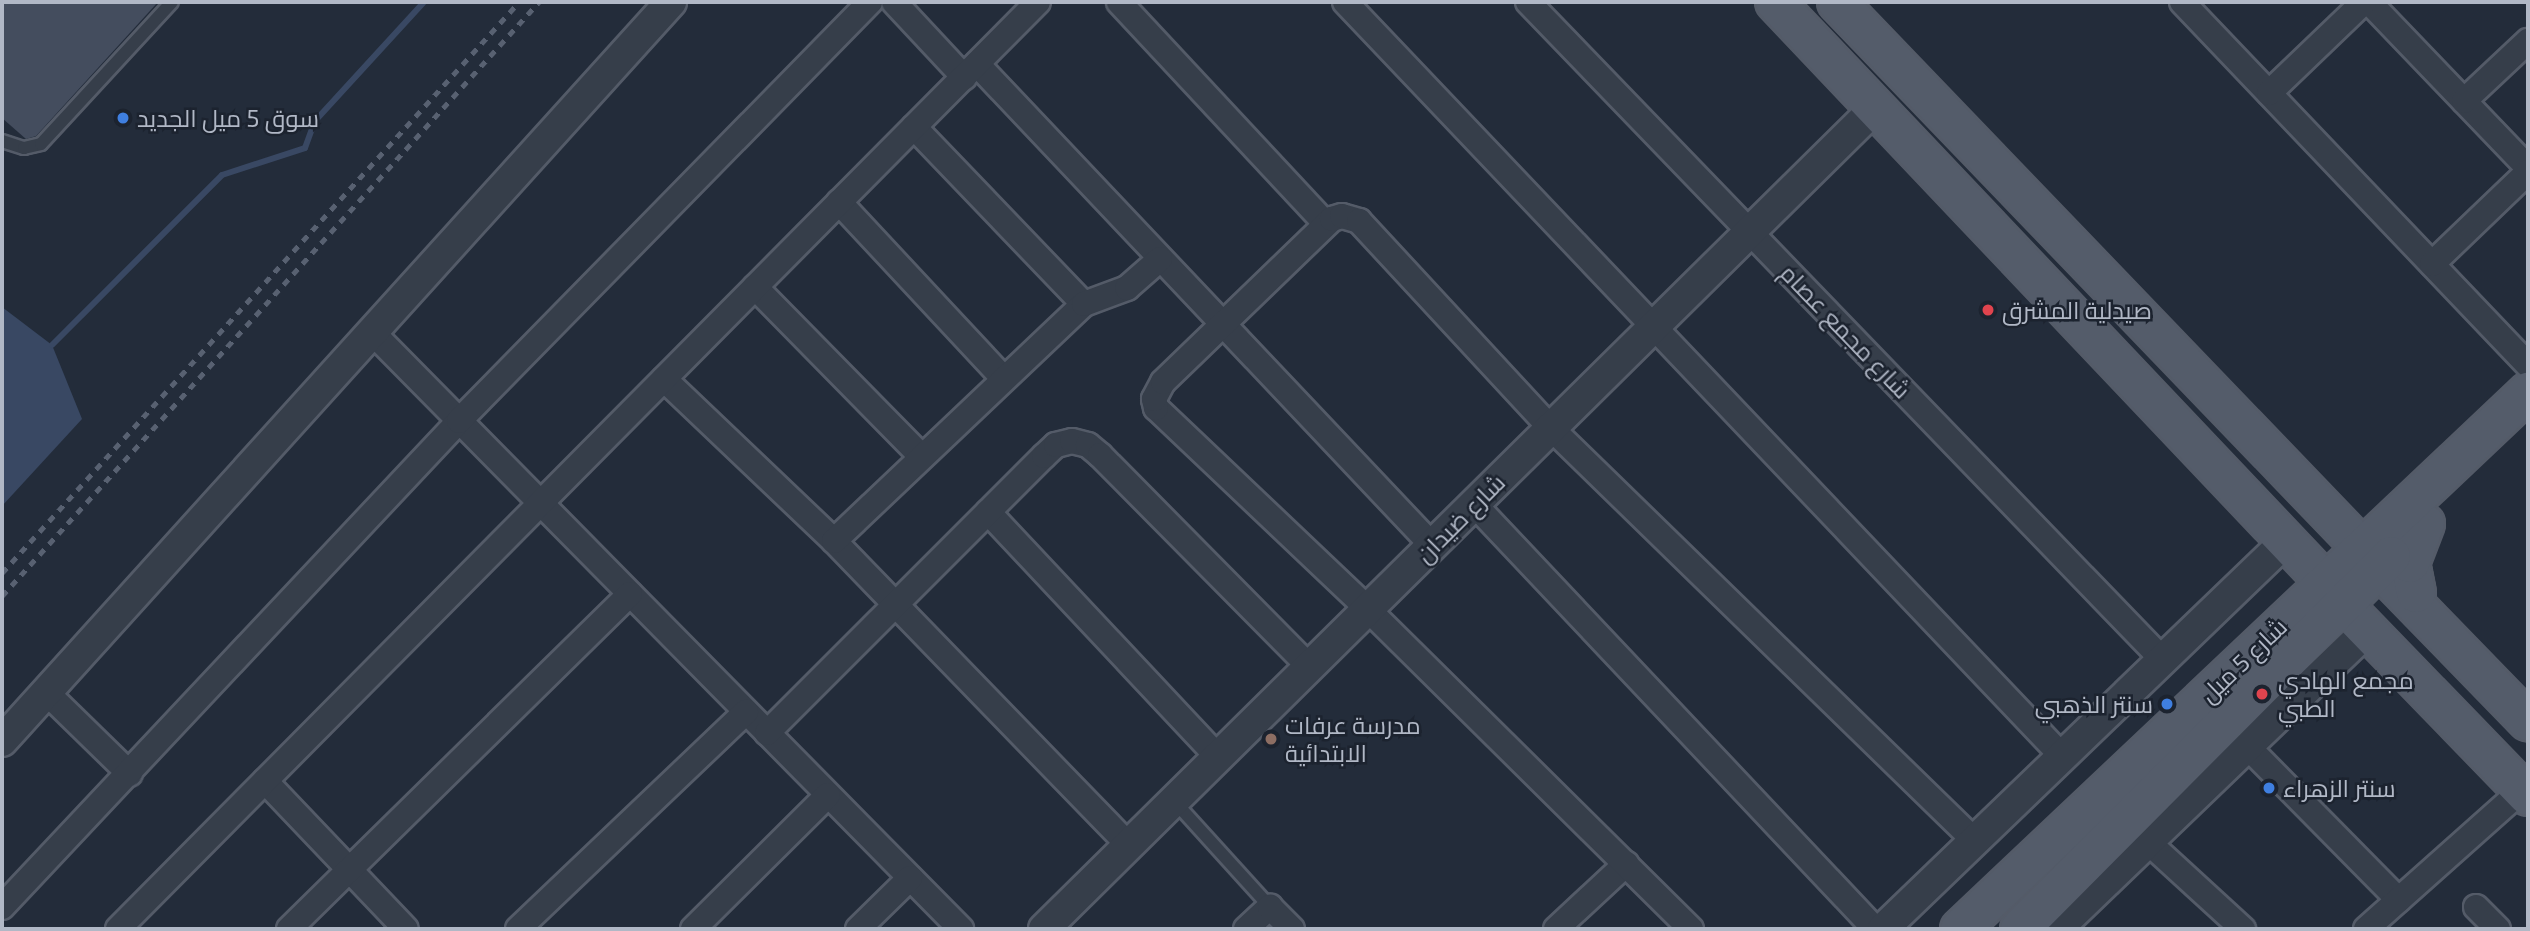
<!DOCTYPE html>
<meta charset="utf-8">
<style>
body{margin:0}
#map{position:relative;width:2530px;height:931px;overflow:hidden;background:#232c3a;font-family:"Exo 2",Cairo,sans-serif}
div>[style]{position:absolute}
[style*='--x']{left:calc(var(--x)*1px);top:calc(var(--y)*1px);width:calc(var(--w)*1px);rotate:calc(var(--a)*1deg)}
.water>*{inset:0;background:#394863}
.stream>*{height:6px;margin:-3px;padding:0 3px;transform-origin:3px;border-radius:3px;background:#394863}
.building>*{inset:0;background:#444d5e}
.roads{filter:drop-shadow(2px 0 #545b68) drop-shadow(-2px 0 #545b68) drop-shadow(0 2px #545b68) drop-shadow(0 -2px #545b68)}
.service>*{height:12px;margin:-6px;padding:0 6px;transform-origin:6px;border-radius:6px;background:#363e4a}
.minor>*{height:24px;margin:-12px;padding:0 12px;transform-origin:12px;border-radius:12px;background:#363e4a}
.tertiary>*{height:30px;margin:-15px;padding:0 15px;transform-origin:15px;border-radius:15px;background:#363e4a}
.primary>*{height:38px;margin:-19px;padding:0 19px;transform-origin:19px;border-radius:19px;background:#545c6a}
.rail>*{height:5px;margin-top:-2.5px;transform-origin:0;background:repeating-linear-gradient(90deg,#586171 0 7px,transparent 0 14px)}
.dots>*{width:19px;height:19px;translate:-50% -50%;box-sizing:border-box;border:4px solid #1c232f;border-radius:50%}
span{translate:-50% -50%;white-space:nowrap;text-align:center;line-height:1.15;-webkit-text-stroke:5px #1c232f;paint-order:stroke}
.poi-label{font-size:24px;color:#b1b8c6}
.left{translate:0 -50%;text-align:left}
.right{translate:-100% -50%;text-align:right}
.street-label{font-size:24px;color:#b1b8c6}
.frame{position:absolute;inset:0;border:4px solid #b1b8c6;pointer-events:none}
</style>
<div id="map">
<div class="water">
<div style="clip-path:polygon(2px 307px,52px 345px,82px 419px,2px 506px)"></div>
</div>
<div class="stream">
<div style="--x:52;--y:345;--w:240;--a:-45"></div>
<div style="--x:222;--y:175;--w:87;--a:-18"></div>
<div style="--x:305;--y:148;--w:29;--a:-70"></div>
<div style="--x:315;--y:121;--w:161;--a:-47.5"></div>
</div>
<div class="building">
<div style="clip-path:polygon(2px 2px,158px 2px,36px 136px,26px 139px,2px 118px)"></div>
</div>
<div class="roads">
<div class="service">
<div style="--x:2;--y:141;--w:23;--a:18"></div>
<div style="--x:24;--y:148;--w:17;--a:-13"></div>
<div style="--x:41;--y:144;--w:193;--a:-47.3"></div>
<div style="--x:1174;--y:801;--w:143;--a:47.8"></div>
</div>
<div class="minor">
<div style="--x:894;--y:2;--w:103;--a:47"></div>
<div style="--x:1119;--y:2;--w:302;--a:47"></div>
<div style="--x:1345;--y:2;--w:1042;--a:46.44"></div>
<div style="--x:1528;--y:2;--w:914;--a:46.02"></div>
<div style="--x:2182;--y:2;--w:501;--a:46.37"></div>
<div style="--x:2369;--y:2;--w:230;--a:46.2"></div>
<div style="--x:977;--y:64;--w:662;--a:46.59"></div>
<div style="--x:2269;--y:93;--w:132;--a:-43.8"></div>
<div style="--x:2464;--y:101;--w:88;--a:-43.2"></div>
<div style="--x:914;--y:127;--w:245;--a:46.2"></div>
<div style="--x:839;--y:202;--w:239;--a:47"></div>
<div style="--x:2432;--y:264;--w:133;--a:-43.8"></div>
<div style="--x:755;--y:287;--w:238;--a:45.5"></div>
<div style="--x:372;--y:332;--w:839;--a:45.39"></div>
<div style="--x:664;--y:379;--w:235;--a:43.6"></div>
<div style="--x:834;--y:541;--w:424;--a:45.9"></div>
<div style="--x:1474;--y:504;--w:584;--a:46.66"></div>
<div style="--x:988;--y:512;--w:336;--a:46.8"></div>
<div style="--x:834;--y:541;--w:344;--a:-43.5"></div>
<div style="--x:1084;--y:304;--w:46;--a:-20.4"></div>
<div style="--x:1127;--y:288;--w:44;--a:-41.3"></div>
<div style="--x:46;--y:692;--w:117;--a:44.3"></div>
<div style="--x:767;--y:733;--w:392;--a:-45"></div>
<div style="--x:1044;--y:456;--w:16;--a:-43"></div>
<div style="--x:1056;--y:445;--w:16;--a:-14"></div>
<div style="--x:1072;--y:441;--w:16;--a:14"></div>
<div style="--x:1088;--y:445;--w:16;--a:40"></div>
<div style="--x:1100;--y:455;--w:298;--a:45.3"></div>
<div style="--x:2247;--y:746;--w:216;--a:45.4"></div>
<div style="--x:265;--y:781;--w:204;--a:46.4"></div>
<div style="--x:2148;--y:842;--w:129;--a:42.5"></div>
<div style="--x:2;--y:907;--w:667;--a:-46.76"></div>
<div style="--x:459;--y:421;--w:587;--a:-45.55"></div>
<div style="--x:2476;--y:907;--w:31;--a:45"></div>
<div style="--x:118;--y:929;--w:1306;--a:-45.22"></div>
<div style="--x:289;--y:929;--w:478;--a:-44.5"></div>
<div style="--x:518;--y:929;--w:315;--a:-43.6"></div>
<div style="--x:693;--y:929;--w:190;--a:-44.8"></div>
<div style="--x:858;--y:929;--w:73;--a:-44.4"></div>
<div style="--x:1246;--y:929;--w:33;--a:-43"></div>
<div style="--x:1270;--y:907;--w:31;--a:45"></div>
<div style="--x:1556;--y:929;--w:96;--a:-42.9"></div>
<div style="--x:1691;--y:929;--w:455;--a:-135.3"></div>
<div style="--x:1368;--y:609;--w:292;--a:-136.5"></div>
<div style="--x:1156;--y:408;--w:9;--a:-103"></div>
<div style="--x:1154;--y:399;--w:19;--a:-62"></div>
<div style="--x:1163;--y:382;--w:235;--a:-44"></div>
<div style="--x:1332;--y:219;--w:10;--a:-17"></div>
<div style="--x:1342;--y:216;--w:18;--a:16"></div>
<div style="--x:1359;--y:221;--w:282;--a:47.2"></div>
<div style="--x:1551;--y:428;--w:592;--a:44.25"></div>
<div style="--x:2366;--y:929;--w:209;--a:-41.7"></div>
</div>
<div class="tertiary">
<div style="--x:2;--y:741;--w:997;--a:-47.85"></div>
<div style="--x:1044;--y:929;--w:1171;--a:-44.65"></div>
<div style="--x:1883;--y:929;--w:559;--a:-43.91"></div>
<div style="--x:2057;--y:929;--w:423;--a:-43.9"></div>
</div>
<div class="primary">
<div style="--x:1775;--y:2;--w:799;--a:46.52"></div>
<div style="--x:1837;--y:2;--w:759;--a:46.12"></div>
<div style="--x:2379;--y:568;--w:214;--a:45.8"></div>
<div style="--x:2416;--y:593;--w:31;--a:-101"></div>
<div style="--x:2410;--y:563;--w:42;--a:-69"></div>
<div style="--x:2342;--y:604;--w:267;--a:45.9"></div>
<div style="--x:1960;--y:929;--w:782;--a:-43.39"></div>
<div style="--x:2020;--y:929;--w:526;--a:-45.15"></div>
</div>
</div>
<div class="rail">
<div style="--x:2;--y:573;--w:770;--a:-47.84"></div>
<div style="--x:2;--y:596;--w:801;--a:-47.89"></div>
</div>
<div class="dots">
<div style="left:123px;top:118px;background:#3f7fe0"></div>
<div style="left:1988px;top:310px;background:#e0444e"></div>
<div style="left:2262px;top:694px;background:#e0444e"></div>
<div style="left:2167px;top:704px;background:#3f7fe0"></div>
<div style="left:1271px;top:739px;background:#8d6e63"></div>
<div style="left:2269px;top:788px;background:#3f7fe0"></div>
</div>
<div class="poi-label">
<span class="left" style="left:137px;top:118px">سوق 5 ميل الجديد</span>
<span class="left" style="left:2002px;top:310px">صيدلية المشرق</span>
<span class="left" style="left:2278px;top:694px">مجمع الهادي<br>الطبي</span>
<span class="right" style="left:2153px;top:704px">سنتر الذهبي</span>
<span class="left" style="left:1285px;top:739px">مدرسة عرفات<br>الابتدائية</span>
<span class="left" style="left:2283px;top:788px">سنتر الزهراء</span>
</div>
<div class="street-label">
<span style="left:1846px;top:331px;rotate:46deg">شارع مجمع عصام</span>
<span style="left:1460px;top:518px;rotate:-45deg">شارع ضيدان</span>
<span style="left:2243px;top:660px;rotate:-44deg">شارع 5 ميل</span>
</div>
<div class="frame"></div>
</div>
